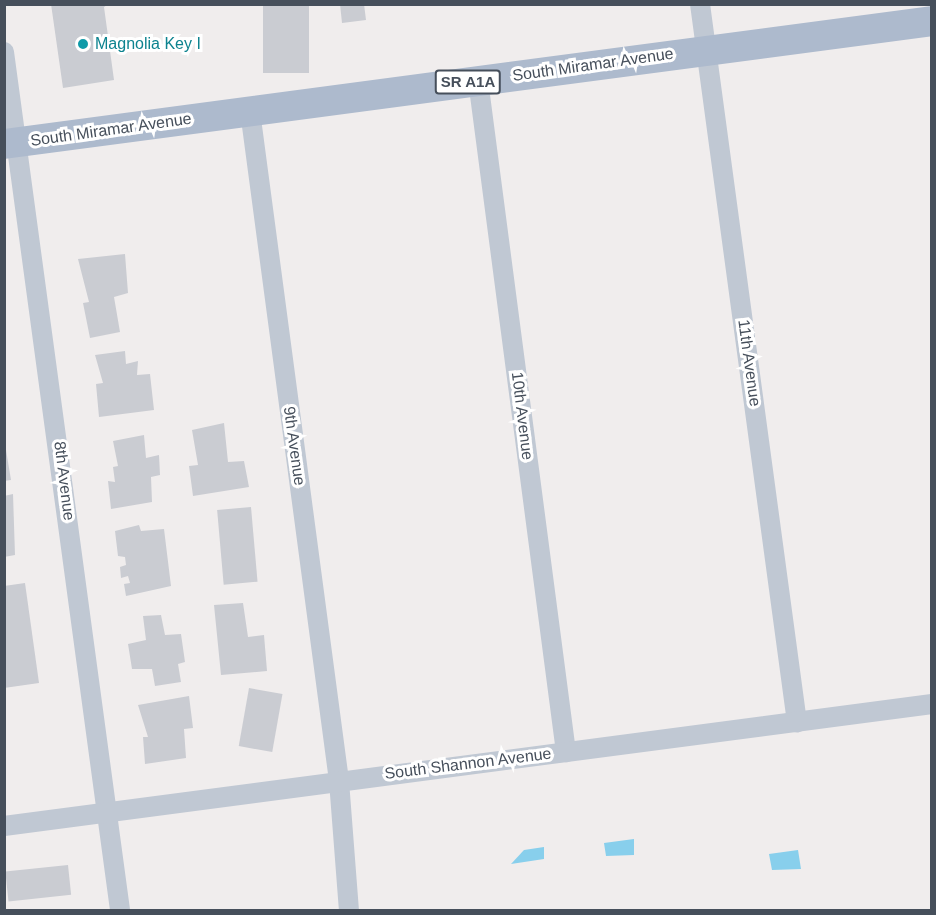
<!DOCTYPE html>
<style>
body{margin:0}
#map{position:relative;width:936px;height:915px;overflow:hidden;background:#f0eded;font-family:Helvetica,sans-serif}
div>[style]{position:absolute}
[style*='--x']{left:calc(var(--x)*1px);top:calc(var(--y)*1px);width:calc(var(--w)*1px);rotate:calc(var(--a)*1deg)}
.water>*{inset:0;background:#88cfec}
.building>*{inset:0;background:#caccd2;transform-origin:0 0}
.street>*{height:20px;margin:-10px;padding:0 10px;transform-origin:10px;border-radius:10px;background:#c0c8d3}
.primary>*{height:30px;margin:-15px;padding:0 15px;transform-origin:15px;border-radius:15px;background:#adbacd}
.dots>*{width:16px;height:16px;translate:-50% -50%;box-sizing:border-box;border:3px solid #fff;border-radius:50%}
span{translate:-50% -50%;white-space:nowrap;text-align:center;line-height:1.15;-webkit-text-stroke:6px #fff;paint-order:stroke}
.shield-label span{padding:2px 4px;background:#fff;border:2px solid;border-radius:4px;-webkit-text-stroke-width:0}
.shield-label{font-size:15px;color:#464f5b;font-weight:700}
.culture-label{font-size:16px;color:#0d838f}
.left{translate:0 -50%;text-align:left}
.street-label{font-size:16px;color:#464f5b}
.frame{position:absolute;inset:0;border:6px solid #464f5b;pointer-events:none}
</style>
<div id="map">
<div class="water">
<div style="clip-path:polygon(634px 839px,634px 855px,606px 856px,604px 843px)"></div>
<div style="clip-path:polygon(544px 847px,544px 859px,511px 864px,524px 850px)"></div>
<div style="clip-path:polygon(798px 850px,801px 869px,772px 870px,769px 854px)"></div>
</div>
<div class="building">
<div style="clip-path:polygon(51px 4px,109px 4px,104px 7px,114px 80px,63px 88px)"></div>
<div style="left:263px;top:4px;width:46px;height:69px"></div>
<div style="clip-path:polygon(340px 4px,364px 4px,366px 20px,342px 23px)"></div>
<div style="clip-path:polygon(125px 254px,128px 293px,114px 297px,120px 332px,90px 338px,83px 303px,89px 302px,78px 259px)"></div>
<div style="clip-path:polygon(125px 351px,126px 364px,138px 361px,137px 375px,150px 374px,154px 410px,99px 417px,96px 384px,103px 383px,95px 355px)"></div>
<div style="clip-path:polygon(224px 423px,228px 462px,244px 461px,249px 487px,193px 496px,189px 466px,198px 465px,192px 430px)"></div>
<div style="clip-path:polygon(144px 435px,146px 458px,159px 455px,160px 475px,151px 477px,152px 502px,111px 509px,108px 481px,115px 482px,113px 467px,118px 466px,113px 441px)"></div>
<div style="clip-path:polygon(4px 438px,11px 480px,4px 481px)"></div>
<div style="clip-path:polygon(13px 494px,15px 555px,4px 557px,4px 496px)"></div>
<div style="left:251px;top:507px;width:75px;height:34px;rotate:85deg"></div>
<div style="clip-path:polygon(139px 525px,141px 531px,164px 529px,171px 586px,126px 596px,124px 584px,130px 583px,128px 576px,121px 578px,120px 567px,126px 565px,125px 557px,118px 556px,115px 531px)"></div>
<div style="clip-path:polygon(25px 583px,39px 683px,4px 688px,4px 586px)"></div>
<div style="clip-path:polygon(243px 603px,248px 637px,264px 635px,267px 671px,221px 675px,214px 605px)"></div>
<div style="clip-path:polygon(161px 615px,165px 635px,181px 634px,185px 662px,178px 664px,181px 682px,155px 686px,152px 669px,132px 669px,128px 644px,146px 640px,143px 616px)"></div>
<div style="left:249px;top:688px;width:34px;height:59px;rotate:10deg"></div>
<div style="clip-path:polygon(189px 696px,193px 728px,184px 729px,186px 758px,145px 764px,143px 737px,148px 737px,138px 705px)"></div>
<div style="left:68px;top:865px;width:30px;height:63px;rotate:84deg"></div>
</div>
<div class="street">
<div style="--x:700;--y:4;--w:725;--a:82.31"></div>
<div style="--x:4;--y:52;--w:866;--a:82.3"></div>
<div style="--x:478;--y:80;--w:678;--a:82.54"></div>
<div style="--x:250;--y:111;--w:676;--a:82.43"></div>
<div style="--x:339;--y:781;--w:129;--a:85.6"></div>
<div style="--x:4;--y:826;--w:936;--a:-7.49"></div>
</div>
<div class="primary">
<div style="--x:4;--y:144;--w:936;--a:-7.55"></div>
</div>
<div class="dots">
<div style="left:83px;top:44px;background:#0f9aa8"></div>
</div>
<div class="shield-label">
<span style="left:468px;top:82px">SR A1A</span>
</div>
<div class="culture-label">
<span class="left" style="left:95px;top:44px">Magnolia Key I</span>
</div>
<div class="street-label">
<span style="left:593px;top:65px;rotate:-8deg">South Miramar Avenue</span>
<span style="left:111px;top:130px;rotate:-8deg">South Miramar Avenue</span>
<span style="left:749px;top:363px;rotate:82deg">11th Avenue</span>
<span style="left:522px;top:416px;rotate:83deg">10th Avenue</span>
<span style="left:294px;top:446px;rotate:82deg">9th Avenue</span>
<span style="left:64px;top:481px;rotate:83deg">8th Avenue</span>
<span style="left:468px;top:764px;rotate:-7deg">South Shannon Avenue</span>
</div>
<div class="frame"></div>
</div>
